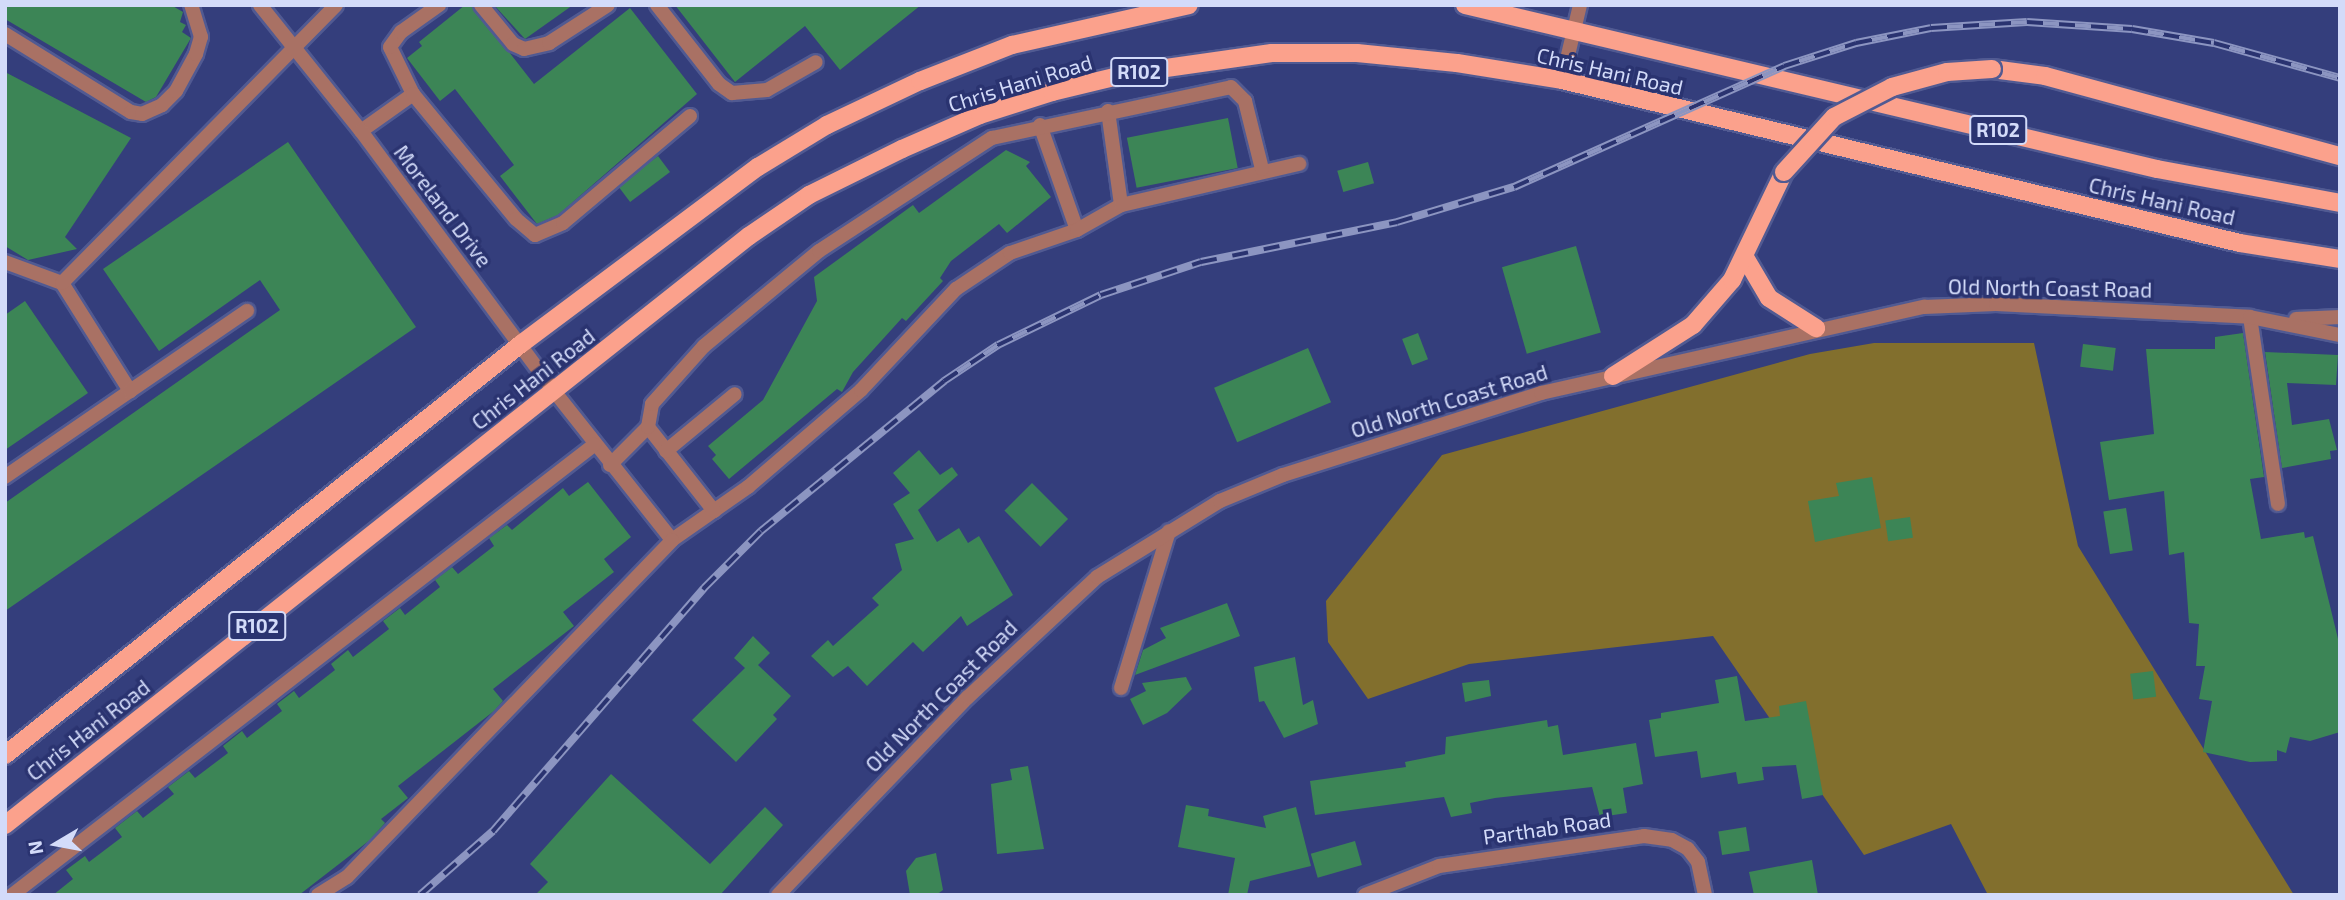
<!DOCTYPE html>
<style>
body{margin:0}
#map{position:relative;width:2345px;height:900px;overflow:hidden;background:#343e7c;font-family:"Exo 2",sans-serif}
div>[style]{position:absolute}
[style*='--x']{left:calc(var(--x)*1px);top:calc(var(--y)*1px);width:calc(var(--w)*1px);rotate:calc(var(--a)*1deg)}
.green>*{inset:0;background:#826f2d}
.building>*{inset:0;background:#3c8556;transform-origin:0 0}
.roads{filter:drop-shadow(2px 0 #515a92) drop-shadow(-2px 0 #515a92) drop-shadow(0 2px #515a92) drop-shadow(0 -2px #515a92)}
.service>*{height:14px;margin:-7px;padding:0 7px;transform-origin:7px;border-radius:7px;background:#a97164}
.minor>*{height:14px;margin:-7px;padding:0 7px;transform-origin:7px;border-radius:7px;background:#a97164}
.primary>*{height:18px;margin:-9px;padding:0 9px;transform-origin:9px;border-radius:9px;background:#fba18c}
.rail>*{height:8px;margin-top:-4px;transform-origin:0;background:repeating-linear-gradient(90deg,#2a3370 0 16px,#8c95c1 0 32px);box-sizing:border-box;border-block:2px solid #8c95c1}
.bridges{filter:drop-shadow(2px 0 #515a92) drop-shadow(-2px 0 #515a92) drop-shadow(0 2px #515a92) drop-shadow(0 -2px #515a92)}
.primary-bridge>*{height:18px;margin:-9px;padding:0 9px;transform-origin:9px;border-radius:9px;background:#fba18c}
span{translate:-50% -50%;white-space:nowrap;text-align:center;line-height:1.15;-webkit-text-stroke:7px #2a3370;paint-order:stroke}
.shield-label span{padding:2px 5px;background:#2a3370;border:2px solid;border-radius:5px;-webkit-text-stroke-width:0}
.shield-label{font-size:19px;color:#d3dbf9;font-weight:700}
.street-label{font-size:21px;color:#d3dbf9}
.frame{position:absolute;inset:0;border:7px solid #d3dbf9;pointer-events:none}
.north{position:absolute;left:21px;top:809px;width:70px;height:70px;-webkit-text-stroke:5px #2a3370;paint-order:stroke;rotate:260deg;font-size:19px;font-weight:700;line-height:28px;text-align:center;color:#d3dbf9}
.north::after{content:'';display:block;margin:auto;width:24px;height:32px;background:#d3dbf9;clip-path:polygon(50% 0,100% 100%,50% 72%,0 100%)}
</style>
<div id="map">
<div class="green">
<div style="clip-path:polygon(1874px 343px,2034px 343px,2078px 546px,2294px 895px,1988px 895px,1951px 824px,1864px 855px,1713px 636px,1469px 664px,1368px 699px,1328px 642px,1326px 601px,1442px 455px,1810px 354px)"></div>
</div>
<div class="building">
<div style="clip-path:polygon(5px 5px,171px 5px,183px 12px,180px 22px,186px 25px,182px 32px,191px 38px,156px 97px,146px 102px,5px 19px)"></div>
<div style="clip-path:polygon(465px 5px,472px 5px,534px 84px,630px 8px,697px 94px,558px 215px,537px 224px,500px 176px,514px 165px,455px 89px,440px 101px,407px 58px,422px 46px,419px 42px)"></div>
<div style="clip-path:polygon(494px 5px,573px 5px,525px 39px)"></div>
<div style="clip-path:polygon(675px 5px,921px 5px,840px 70px,805px 26px,735px 82px)"></div>
<div style="clip-path:polygon(5px 72px,131px 138px,65px 237px,77px 249px,28px 260px,5px 246px)"></div>
<div style="left:1228px;top:118px;width:51px;height:103px;rotate:79deg"></div>
<div style="clip-path:polygon(288px 142px,416px 327px,5px 611px,5px 503px,280px 310px,260px 280px,159px 351px,103px 269px)"></div>
<div style="clip-path:polygon(1006px 150px,1030px 162px,1026px 166px,1051px 197px,1007px 233px,999px 224px,951px 261px,940px 278px,943px 281px,906px 321px,902px 318px,853px 372px,842px 392px,837px 389px,729px 479px,712px 459px,716px 455px,708px 446px,763px 400px,817px 301px,814px 277px,913px 205px,919px 213px)"></div>
<div style="left:658px;top:156px;width:20px;height:50px;rotate:53deg"></div>
<div style="left:1368px;top:162px;width:22px;height:32px;rotate:74deg"></div>
<div style="left:1576px;top:246px;width:90px;height:77px;rotate:74deg"></div>
<div style="clip-path:polygon(25px 301px,88px 393px,5px 450px,5px 315px)"></div>
<div style="left:1418px;top:333px;width:28px;height:17px;rotate:69deg"></div>
<div style="clip-path:polygon(2243px 333px,2264px 477px,2250px 479px,2261px 539px,2304px 532px,2305px 538px,2313px 536px,2340px 647px,2340px 732px,2310px 741px,2290px 737px,2286px 753px,2277px 750px,2277px 761px,2250px 762px,2203px 752px,2212px 701px,2199px 699px,2205px 666px,2196px 666px,2199px 624px,2189px 623px,2184px 552px,2169px 555px,2164px 491px,2109px 500px,2100px 442px,2154px 434px,2146px 349px,2215px 349px,2215px 337px)"></div>
<div style="left:2083px;top:344px;width:33px;height:23px;rotate:7deg"></div>
<div style="left:1308px;top:348px;width:59px;height:102px;rotate:67deg"></div>
<div style="clip-path:polygon(2265px 352px,2338px 355px,2336px 385px,2287px 383px,2292px 425px,2329px 419px,2337px 450px,2330px 451px,2331px 459px,2282px 468px)"></div>
<div style="clip-path:polygon(919px 450px,940px 475px,952px 467px,958px 475px,918px 510px,937px 542px,959px 528px,968px 543px,979px 536px,1013px 595px,967px 626px,961px 616px,923px 652px,913px 642px,867px 686px,848px 666px,833px 677px,811px 656px,828px 640px,833px 646px,879px 605px,872px 598px,902px 570px,895px 544px,914px 539px,893px 504px,910px 493px,893px 473px)"></div>
<div style="clip-path:polygon(1872px 477px,1881px 528px,1815px 542px,1808px 501px,1839px 496px,1836px 483px)"></div>
<div style="clip-path:polygon(588px 482px,631px 537px,604px 559px,614px 572px,563px 612px,574px 626px,493px 689px,503px 701px,494px 711px,398px 786px,408px 798px,381px 819px,385px 823px,370px 840px,299px 895px,53px 895px,73px 879px,66px 870px,85px 856px,89px 862px,122px 837px,115px 828px,137px 811px,143px 818px,174px 794px,168px 787px,189px 771px,195px 778px,228px 753px,223px 746px,242px 731px,247px 738px,282px 711px,277px 704px,294px 691px,299px 698px,335px 670px,331px 664px,348px 650px,353px 657px,389px 629px,383px 621px,400px 608px,405px 615px,440px 587px,435px 580px,452px 567px,458px 574px,494px 546px,489px 538px,507px 525px,512px 530px,563px 488px,569px 496px)"></div>
<div style="left:1032px;top:483px;width:51px;height:39px;rotate:45deg"></div>
<div style="left:2126px;top:508px;width:43px;height:23px;rotate:81deg"></div>
<div style="left:1910px;top:517px;width:21px;height:25px;rotate:82deg"></div>
<div style="clip-path:polygon(1227px 603px,1240px 636px,1135px 675px,1143px 650px,1166px 638px,1160px 628px)"></div>
<div style="clip-path:polygon(753px 636px,770px 653px,758px 665px,791px 696px,773px 715px,777px 719px,736px 762px,692px 720px,745px 668px,734px 658px)"></div>
<div style="clip-path:polygon(1295px 657px,1303px 705px,1313px 700px,1318px 724px,1284px 738px,1264px 701px,1259px 702px,1254px 667px)"></div>
<div style="left:2153px;top:671px;width:26px;height:23px;rotate:83deg"></div>
<div style="clip-path:polygon(1737px 676px,1745px 721px,1780px 716px,1779px 706px,1806px 701px,1823px 795px,1802px 799px,1796px 765px,1762px 767px,1764px 780px,1738px 784px,1736px 772px,1701px 778px,1697px 751px,1655px 757px,1649px 720px,1661px 718px,1661px 713px,1719px 703px,1715px 680px)"></div>
<div style="clip-path:polygon(1186px 677px,1192px 689px,1167px 713px,1143px 725px,1130px 699px,1146px 691px,1142px 683px)"></div>
<div style="clip-path:polygon(1489px 680px,1491px 696px,1465px 702px,1462px 683px)"></div>
<div style="clip-path:polygon(1547px 720px,1548px 727px,1558px 725px,1563px 755px,1636px 743px,1643px 784px,1623px 788px,1627px 813px,1600px 817px,1592px 787px,1495px 798px,1470px 803px,1472px 813px,1451px 817px,1444px 797px,1315px 815px,1310px 781px,1406px 767px,1405px 762px,1445px 754px,1446px 737px)"></div>
<div style="clip-path:polygon(1028px 766px,1044px 849px,997px 854px,991px 784px,1012px 780px,1010px 769px)"></div>
<div style="clip-path:polygon(611px 774px,710px 864px,765px 807px,783px 825px,720px 895px,535px 895px,548px 882px,530px 864px)"></div>
<div style="clip-path:polygon(1186px 805px,1209px 809px,1208px 816px,1266px 828px,1263px 816px,1296px 807px,1311px 866px,1250px 881px,1247px 895px,1228px 895px,1235px 858px,1178px 847px)"></div>
<div style="left:1746px;top:827px;width:24px;height:28px;rotate:81deg"></div>
<div style="left:1355px;top:841px;width:25px;height:46px;rotate:74deg"></div>
<div style="clip-path:polygon(936px 853px,943px 890px,936px 895px,910px 895px,906px 871px,916px 858px)"></div>
<div style="clip-path:polygon(1812px 860px,1818px 895px,1754px 895px,1749px 872px)"></div>
</div>
<div class="roads">
<div class="service">
<div style="--x:481;--y:5;--w:50;--a:50.6"></div>
<div style="--x:513;--y:44;--w:12;--a:24"></div>
<div style="--x:524;--y:49;--w:26;--a:-13"></div>
<div style="--x:549;--y:43;--w:70;--a:-32.8"></div>
<div style="--x:657;--y:5;--w:100;--a:51.9"></div>
<div style="--x:719;--y:84;--w:16;--a:35"></div>
<div style="--x:732;--y:93;--w:35;--a:-5"></div>
<div style="--x:767;--y:90;--w:56;--a:-29.7"></div>
<div style="--x:5;--y:34;--w:148;--a:31.8"></div>
<div style="--x:131;--y:112;--w:11;--a:10"></div>
<div style="--x:142;--y:114;--w:22;--a:-24"></div>
<div style="--x:162;--y:105;--w:20;--a:-45"></div>
<div style="--x:176;--y:91;--w:42;--a:-61.6"></div>
<div style="--x:196;--y:54;--w:18;--a:-74"></div>
<div style="--x:201;--y:37;--w:34;--a:-107"></div>
<div style="--x:413;--y:94;--w:52;--a:-116.1"></div>
<div style="--x:390;--y:47;--w:19;--a:-54"></div>
<div style="--x:401;--y:32;--w:47;--a:-35.4"></div>
<div style="--x:1108;--y:111;--w:95;--a:82.1"></div>
<div style="--x:1040;--y:125;--w:111;--a:70.6"></div>
<div style="--x:361;--y:131;--w:64;--a:-35.4"></div>
<div style="--x:413;--y:94;--w:162;--a:50.5"></div>
<div style="--x:516;--y:219;--w:25;--a:40"></div>
<div style="--x:535;--y:235;--w:30;--a:-23"></div>
<div style="--x:563;--y:223;--w:166;--a:-40.1"></div>
<div style="--x:5;--y:262;--w:61;--a:20.2"></div>
<div style="--x:62;--y:283;--w:128;--a:57.8"></div>
<div style="--x:130;--y:391;--w:152;--a:145.5"></div>
<div style="--x:62;--y:283;--w:390;--a:-45.4"></div>
<div style="--x:2250;--y:317;--w:189;--a:81.5"></div>
<div style="--x:130;--y:391;--w:142;--a:-34.4"></div>
<div style="--x:554;--y:391;--w:190;--a:51.6"></div>
<div style="--x:672;--y:540;--w:93;--a:-34.9"></div>
<div style="--x:748;--y:487;--w:149;--a:-40.6"></div>
<div style="--x:861;--y:390;--w:139;--a:-46.8"></div>
<div style="--x:956;--y:289;--w:65;--a:-33.7"></div>
<div style="--x:1010;--y:253;--w:71;--a:-18.9"></div>
<div style="--x:1077;--y:230;--w:51;--a:-29.6"></div>
<div style="--x:1121;--y:205;--w:183;--a:-13"></div>
<div style="--x:648;--y:427;--w:107;--a:51.8"></div>
<div style="--x:666;--y:451;--w:89;--a:-39.6"></div>
<div style="--x:610;--y:465;--w:54;--a:-45"></div>
<div style="--x:648;--y:427;--w:23;--a:-80"></div>
<div style="--x:652;--y:404;--w:78;--a:-48.1"></div>
<div style="--x:704;--y:346;--w:149;--a:-39.6"></div>
<div style="--x:819;--y:251;--w:207;--a:-33.2"></div>
<div style="--x:992;--y:138;--w:244;--a:-12"></div>
<div style="--x:1231;--y:87;--w:20;--a:45"></div>
<div style="--x:1245;--y:101;--w:70;--a:76"></div>
<div style="--x:1121;--y:688;--w:164;--a:-73"></div>
<div style="--x:12;--y:895;--w:736;--a:-37.71"></div>
<div style="--x:318;--y:895;--w:34;--a:-32"></div>
<div style="--x:347;--y:877;--w:468;--a:-46"></div>
</div>
<div class="minor">
<div style="--x:260;--y:5;--w:161;--a:51.3"></div>
<div style="--x:361;--y:131;--w:324;--a:53.4"></div>
<div style="--x:1562;--y:80;--w:77;--a:-76.5"></div>
<div style="--x:2296;--y:319;--w:44;--a:-2.6"></div>
<div style="--x:778;--y:895;--w:274;--a:-46.2"></div>
<div style="--x:968;--y:697;--w:176;--a:-42.9"></div>
<div style="--x:1097;--y:577;--w:145;--a:-31.7"></div>
<div style="--x:1220;--y:501;--w:68;--a:-22.4"></div>
<div style="--x:1283;--y:475;--w:271;--a:-17.6"></div>
<div style="--x:1541;--y:393;--w:393;--a:-12.7"></div>
<div style="--x:1924;--y:307;--w:72;--a:-2.4"></div>
<div style="--x:1996;--y:304;--w:254;--a:2.9"></div>
<div style="--x:2250;--y:317;--w:92;--a:11.3"></div>
<div style="--x:1365;--y:895;--w:79;--a:-21.4"></div>
<div style="--x:1439;--y:866;--w:207;--a:-8.3"></div>
<div style="--x:1644;--y:836;--w:28;--a:8"></div>
<div style="--x:1672;--y:840;--w:18;--a:29"></div>
<div style="--x:1688;--y:849;--w:16;--a:52"></div>
<div style="--x:1698;--y:862;--w:34;--a:78"></div>
</div>
<div class="primary">
<div style="--x:1465;--y:5;--w:711;--a:13.33"></div>
<div style="--x:2157;--y:169;--w:186;--a:10.5"></div>
<div style="--x:1992;--y:69;--w:53;--a:7.5"></div>
<div style="--x:2045;--y:76;--w:306;--a:15.2"></div>
<div style="--x:1746;--y:259;--w:45;--a:59.5"></div>
<div style="--x:1769;--y:298;--w:56;--a:32.6"></div>
<div style="--x:1613;--y:376;--w:95;--a:-32.5"></div>
<div style="--x:1693;--y:325;--w:60;--a:-49.1"></div>
<div style="--x:1732;--y:280;--w:120;--a:-64.3"></div>
<div style="--x:5;--y:755;--w:660;--a:-38.54"></div>
<div style="--x:521;--y:344;--w:296;--a:-36.8"></div>
<div style="--x:758;--y:167;--w:81;--a:-31.3"></div>
<div style="--x:827;--y:125;--w:103;--a:-25.3"></div>
<div style="--x:920;--y:81;--w:99;--a:-21.4"></div>
<div style="--x:1012;--y:45;--w:181;--a:-12.7"></div>
<div style="--x:5;--y:825;--w:949;--a:-38.37"></div>
<div style="--x:749;--y:236;--w:73;--a:-34.3"></div>
<div style="--x:809;--y:195;--w:104;--a:-26.3"></div>
<div style="--x:902;--y:149;--w:85;--a:-23.6"></div>
<div style="--x:980;--y:115;--w:76;--a:-17.7"></div>
<div style="--x:1052;--y:92;--w:81;--a:-13.5"></div>
<div style="--x:1131;--y:73;--w:142;--a:-8.1"></div>
<div style="--x:1272;--y:53;--w:85;--a:0"></div>
<div style="--x:1357;--y:53;--w:100;--a:5.7"></div>
<div style="--x:1457;--y:63;--w:106;--a:9.2"></div>
<div style="--x:1562;--y:80;--w:697;--a:13.52"></div>
<div style="--x:2240;--y:243;--w:101;--a:9.1"></div>
</div>
</div>
<div class="rail">
<div style="--x:420;--y:895;--w:97;--a:-41.2"></div>
<div style="--x:493;--y:831;--w:322;--a:-49"></div>
<div style="--x:704;--y:588;--w:81;--a:-45"></div>
<div style="--x:761;--y:531;--w:237;--a:-39.3"></div>
<div style="--x:944;--y:381;--w:65;--a:-33.7"></div>
<div style="--x:998;--y:345;--w:114;--a:-25.9"></div>
<div style="--x:1101;--y:295;--w:105;--a:-18.3"></div>
<div style="--x:1201;--y:262;--w:200;--a:-11.5"></div>
<div style="--x:1397;--y:222;--w:122;--a:-16.7"></div>
<div style="--x:1514;--y:187;--w:296;--a:-24.1"></div>
<div style="--x:1784;--y:66;--w:76;--a:-17.7"></div>
<div style="--x:1856;--y:43;--w:76;--a:-11.3"></div>
<div style="--x:1931;--y:28;--w:96;--a:-3.6"></div>
<div style="--x:2027;--y:22;--w:105;--a:3.8"></div>
<div style="--x:2132;--y:29;--w:83;--a:9.7"></div>
<div style="--x:2214;--y:43;--w:131;--a:15.5"></div>
</div>
<div class="bridges">
<div class="primary-bridge">
<div style="--x:1784;--y:172;--w:74;--a:-47.7"></div>
<div style="--x:1834;--y:117;--w:65;--a:-27.3"></div>
<div style="--x:1892;--y:87;--w:57;--a:-15.3"></div>
<div style="--x:1947;--y:72;--w:45;--a:-3.8"></div>
</div>
</div>
<div class="shield-label">
<span style="left:1139px;top:72px">R102</span>
<span style="left:1998px;top:130px">R102</span>
<span style="left:257px;top:626px">R102</span>
</div>
<div class="street-label">
<span style="left:1610px;top:71px;rotate:13deg">Chris Hani Road</span>
<span style="left:1020px;top:83px;rotate:-17deg">Chris Hani Road</span>
<span style="left:2162px;top:201px;rotate:13deg">Chris Hani Road</span>
<span style="left:443px;top:206px;rotate:53deg">Moreland Drive</span>
<span style="left:2050px;top:288px;rotate:1deg">Old North Coast Road</span>
<span style="left:533px;top:379px;rotate:-38deg">Chris Hani Road</span>
<span style="left:1449px;top:401px;rotate:-17deg">Old North Coast Road</span>
<span style="left:941px;top:696px;rotate:-45deg">Old North Coast Road</span>
<span style="left:88px;top:730px;rotate:-38deg">Chris Hani Road</span>
<span style="left:1547px;top:828px;rotate:-8deg">Parthab Road</span>
</div>
<div class="frame"></div>
<div class="north">N</div>
</div>
